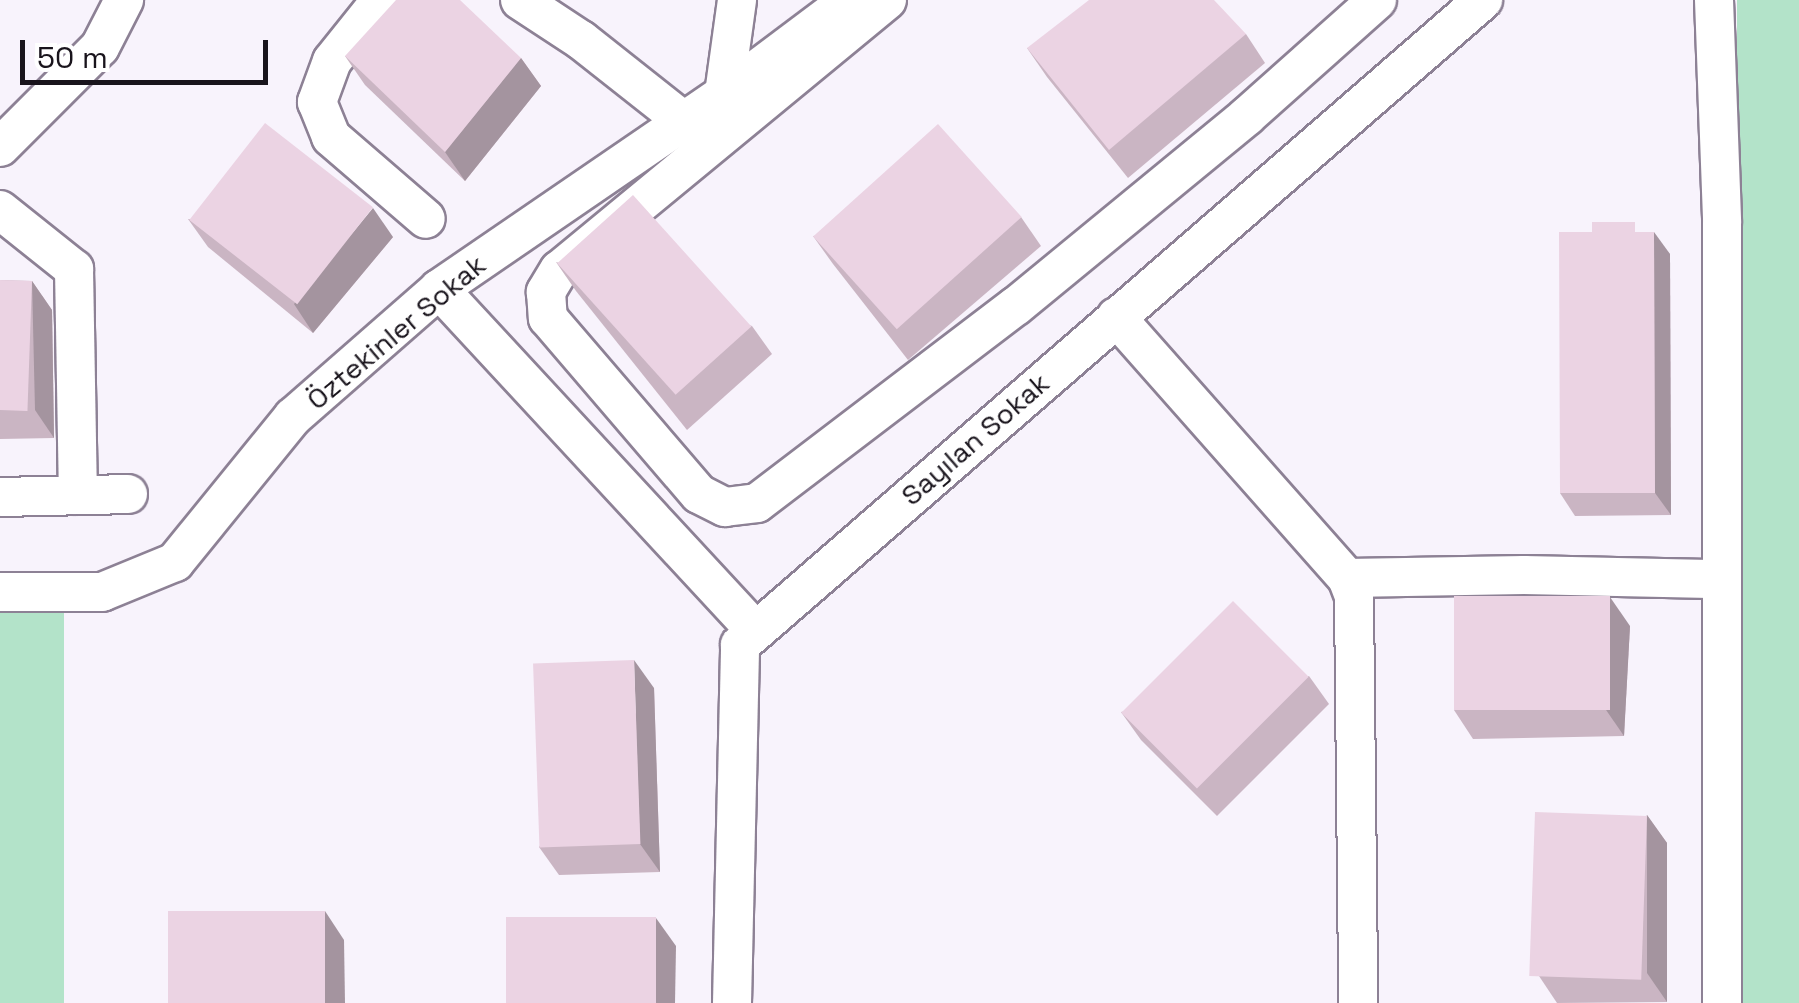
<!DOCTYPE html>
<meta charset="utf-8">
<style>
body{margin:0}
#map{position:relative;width:1799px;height:1003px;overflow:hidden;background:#f8f3fc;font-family:"Space Grotesk",sans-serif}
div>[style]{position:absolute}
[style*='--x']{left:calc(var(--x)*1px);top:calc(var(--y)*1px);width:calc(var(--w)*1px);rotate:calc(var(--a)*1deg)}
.green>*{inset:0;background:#b3e3c9;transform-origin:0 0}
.roads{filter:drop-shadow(2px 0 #8d8195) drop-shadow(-2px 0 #8d8195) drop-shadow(0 2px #8d8195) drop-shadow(0 -2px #8d8195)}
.minor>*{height:38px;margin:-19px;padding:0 19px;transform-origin:19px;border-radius:19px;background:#fff}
.wall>*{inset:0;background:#cab5c3}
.shaded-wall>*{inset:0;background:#a4949f}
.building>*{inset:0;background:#ebd3e3;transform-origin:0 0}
span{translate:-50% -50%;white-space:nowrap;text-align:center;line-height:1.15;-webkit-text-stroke:8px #fff;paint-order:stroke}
.street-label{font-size:28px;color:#19141c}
.scale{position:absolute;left:20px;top:40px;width:248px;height:45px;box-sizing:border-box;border:5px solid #19141c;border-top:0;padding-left:12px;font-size:30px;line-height:35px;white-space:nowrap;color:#19141c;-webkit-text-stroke:8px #fff;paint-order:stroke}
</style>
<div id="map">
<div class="green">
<div style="left:1737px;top:0;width:62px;height:1003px"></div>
<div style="left:64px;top:596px;width:407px;height:64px;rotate:90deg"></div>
</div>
<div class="roads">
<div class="minor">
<div style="--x:381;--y:0;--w:78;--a:128.8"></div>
<div style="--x:332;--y:61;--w:44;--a:110.1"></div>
<div style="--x:317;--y:102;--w:38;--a:68"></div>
<div style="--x:331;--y:137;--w:125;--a:40.8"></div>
<div style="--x:520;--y:0;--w:73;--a:33.3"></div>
<div style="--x:581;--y:40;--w:132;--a:38.3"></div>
<div style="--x:887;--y:0;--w:425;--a:140.5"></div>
<div style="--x:559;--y:270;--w:26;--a:121"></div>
<div style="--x:546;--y:292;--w:26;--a:86"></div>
<div style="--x:548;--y:318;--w:232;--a:49.4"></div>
<div style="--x:699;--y:494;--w:29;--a:27"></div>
<div style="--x:725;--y:507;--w:32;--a:-7"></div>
<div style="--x:757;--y:503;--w:325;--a:-37.3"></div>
<div style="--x:1016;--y:306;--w:299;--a:-39.4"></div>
<div style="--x:1247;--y:116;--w:174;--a:-41.7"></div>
<div style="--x:1714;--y:0;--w:223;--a:87.9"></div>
<div style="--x:1722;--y:223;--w:780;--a:90"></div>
<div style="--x:724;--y:94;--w:95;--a:-82.1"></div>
<div style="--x:0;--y:147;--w:141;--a:-45"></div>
<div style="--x:100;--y:47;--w:53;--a:-62.9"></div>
<div style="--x:0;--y:210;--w:95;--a:38.6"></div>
<div style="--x:74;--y:269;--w:226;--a:89"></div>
<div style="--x:439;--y:289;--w:466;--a:47.2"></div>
<div style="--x:1116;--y:317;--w:349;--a:48.5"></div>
<div style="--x:1347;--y:578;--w:19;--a:69"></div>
<div style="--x:1354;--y:596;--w:407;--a:89.4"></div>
<div style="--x:0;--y:497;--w:128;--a:-1.3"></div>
<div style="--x:1347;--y:578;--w:177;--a:-1"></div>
<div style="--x:1524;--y:575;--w:198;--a:1.2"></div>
<div style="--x:0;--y:592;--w:102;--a:0"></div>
<div style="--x:102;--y:592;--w:79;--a:-22.3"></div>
<div style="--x:175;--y:562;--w:187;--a:-50.9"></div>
<div style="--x:293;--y:417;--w:194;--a:-41.2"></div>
<div style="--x:439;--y:289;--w:345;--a:-34.4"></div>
<div style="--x:724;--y:94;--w:156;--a:-36.9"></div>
<div style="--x:732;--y:1003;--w:358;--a:-88.7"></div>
<div style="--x:740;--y:645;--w:984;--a:-40.96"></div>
</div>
</div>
<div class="wall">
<div style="clip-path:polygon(1246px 34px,1265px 63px,1128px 178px,1047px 77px,1027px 48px)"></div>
<div style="clip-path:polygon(345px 56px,521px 58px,541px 86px,465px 181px,365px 85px)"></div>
<div style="clip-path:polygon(1021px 217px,1041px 246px,908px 360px,833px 264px,813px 236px)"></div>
<div style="clip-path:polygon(188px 219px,393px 237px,313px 333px,208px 247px)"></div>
<div style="clip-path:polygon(1642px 232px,1670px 254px,1671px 515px,1575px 516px,1560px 493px)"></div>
<div style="clip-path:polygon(556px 262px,752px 326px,772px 354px,687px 430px,576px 291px)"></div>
<div style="clip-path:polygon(0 280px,32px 281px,52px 310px,54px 438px,0 439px)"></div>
<div style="clip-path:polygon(1630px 626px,1624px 736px,1473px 739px,1454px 710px)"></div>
<div style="clip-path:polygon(1309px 676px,1329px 704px,1217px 816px,1141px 740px,1121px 712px)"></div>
<div style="clip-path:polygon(654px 688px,660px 872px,559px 875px,539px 847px)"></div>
<div style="clip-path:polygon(1647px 815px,1667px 843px,1667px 1002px,1557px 1003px,1539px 976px)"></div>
</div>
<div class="shaded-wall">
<div style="clip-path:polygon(521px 58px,541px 86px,465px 181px,445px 152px)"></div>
<div style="clip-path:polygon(373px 208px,393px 237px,313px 333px,294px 304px)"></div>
<div style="clip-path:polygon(1654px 232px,1670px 254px,1671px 515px,1655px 493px)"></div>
<div style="clip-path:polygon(32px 281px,52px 310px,54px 438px,35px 410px)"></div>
<div style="clip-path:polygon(1610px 597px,1630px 626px,1624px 736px,1604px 707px)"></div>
<div style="clip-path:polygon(634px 660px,654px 688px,660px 872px,640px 844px)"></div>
<div style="clip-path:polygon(1647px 815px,1667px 843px,1667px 1002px,1647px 973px)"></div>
<div style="clip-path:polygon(325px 911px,344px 940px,345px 1003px,325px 1003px)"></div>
<div style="clip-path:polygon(656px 918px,676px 946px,675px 1003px,655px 1003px)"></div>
</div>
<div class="building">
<div style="clip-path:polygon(396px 0,460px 0,521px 58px,445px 152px,345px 56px)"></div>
<div style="clip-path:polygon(1089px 0,1214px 0,1246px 34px,1109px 150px,1027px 48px)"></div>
<div style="left:265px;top:123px;width:137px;height:123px;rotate:38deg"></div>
<div style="left:938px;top:124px;width:125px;height:168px;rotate:48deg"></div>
<div style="left:633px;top:195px;width:177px;height:102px;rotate:48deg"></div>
<div style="clip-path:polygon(1592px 222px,1635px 222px,1635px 232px,1654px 232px,1655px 493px,1560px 493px,1559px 232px,1592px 232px)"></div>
<div style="left:0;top:280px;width:32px;height:130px;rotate:2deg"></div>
<div style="left:1454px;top:596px;width:156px;height:114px"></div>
<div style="left:1233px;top:601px;width:107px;height:158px;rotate:45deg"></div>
<div style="left:634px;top:660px;width:184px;height:101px;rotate:88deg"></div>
<div style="left:1535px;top:812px;width:112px;height:164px;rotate:2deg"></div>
<div style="left:325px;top:911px;width:92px;height:157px;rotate:90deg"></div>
<div style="left:506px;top:917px;width:150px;height:86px"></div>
</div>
<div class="street-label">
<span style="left:396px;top:332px;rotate:-40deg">Öztekinler Sokak</span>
<span style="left:975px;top:439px;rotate:-41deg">Sayılan Sokak</span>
</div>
<div class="scale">50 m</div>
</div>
